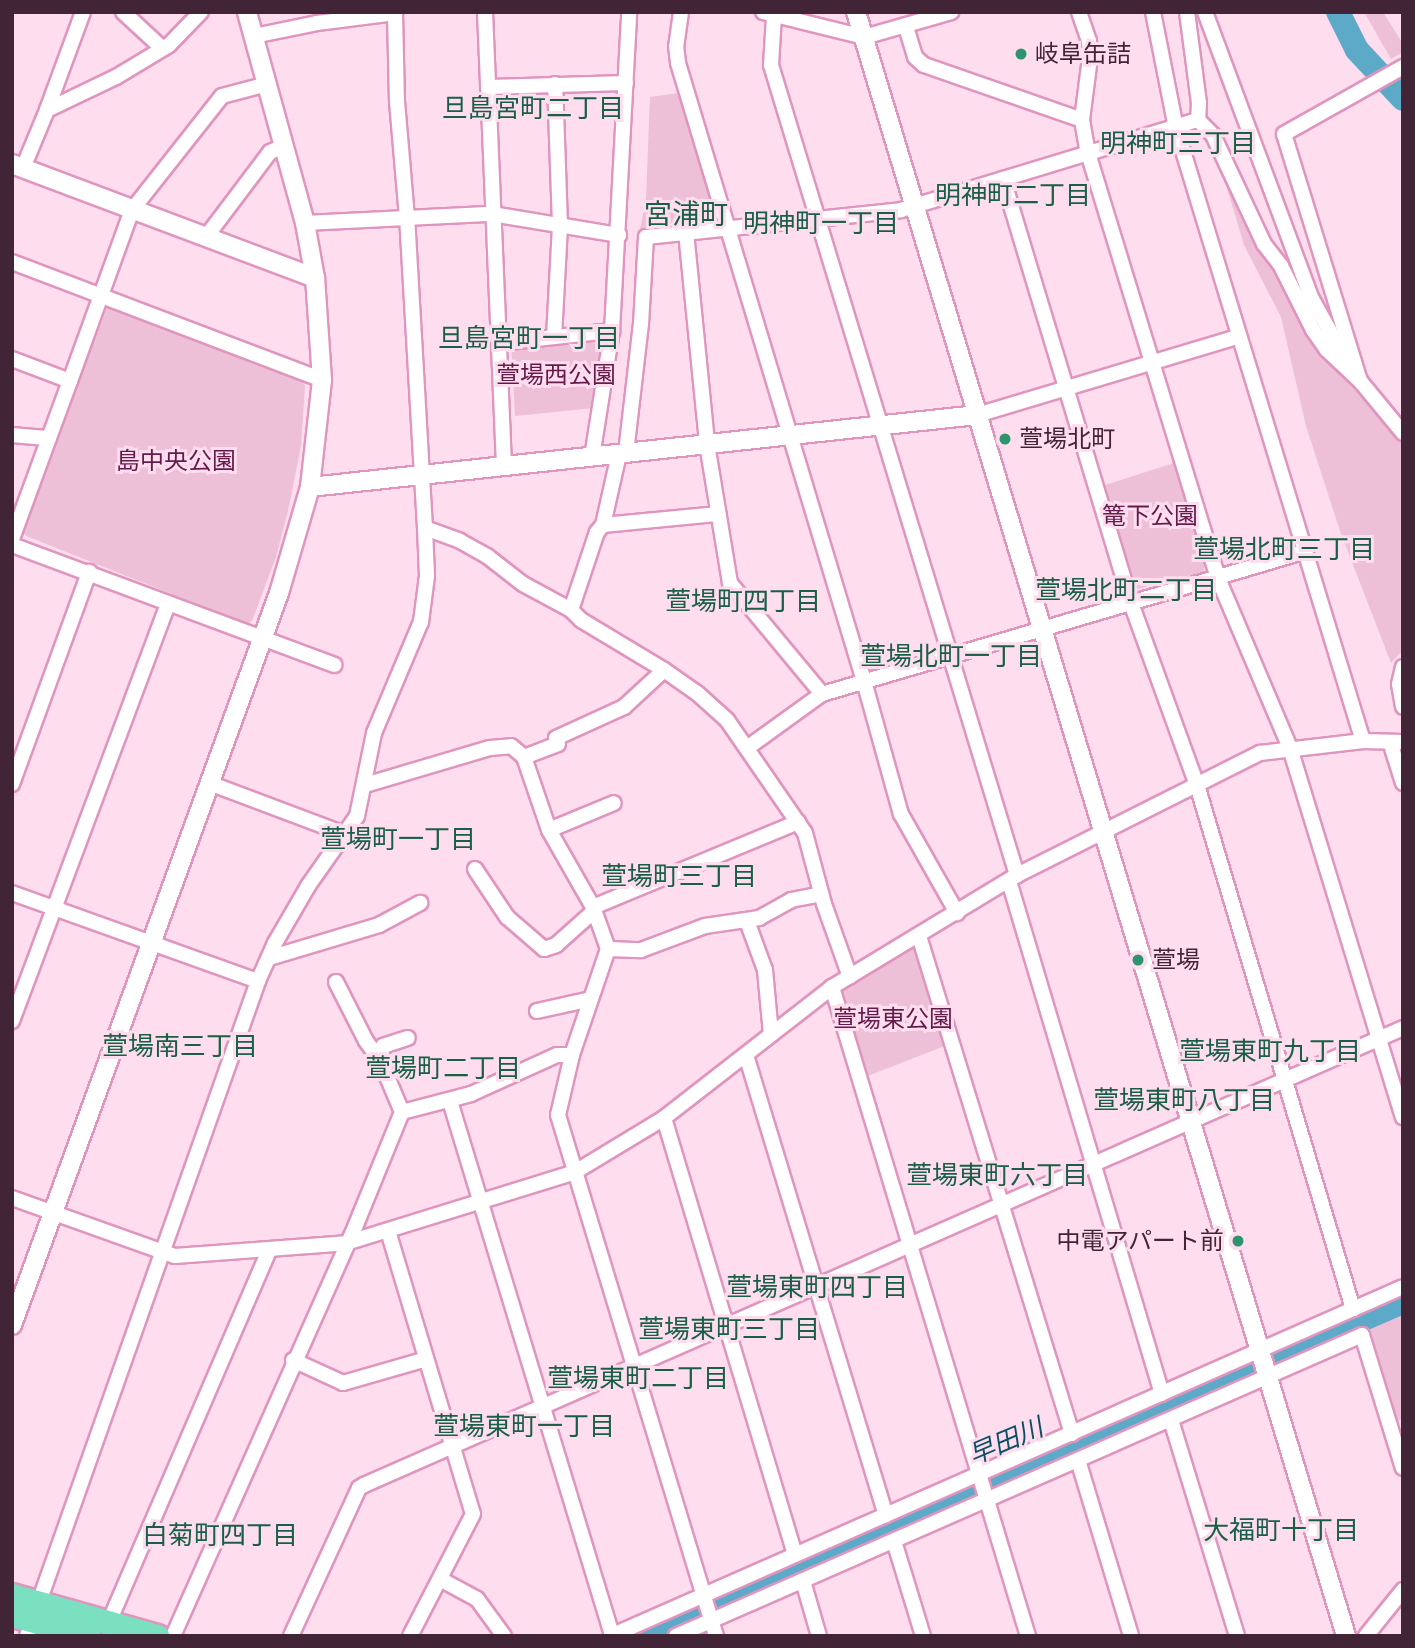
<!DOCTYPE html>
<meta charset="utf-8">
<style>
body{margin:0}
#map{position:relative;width:1415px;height:1648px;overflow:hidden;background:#fdddee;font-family:Jost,"Noto Sans JP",sans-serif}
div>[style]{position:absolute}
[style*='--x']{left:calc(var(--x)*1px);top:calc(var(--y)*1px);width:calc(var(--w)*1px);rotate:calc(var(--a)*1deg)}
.green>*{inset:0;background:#edc0d8}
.river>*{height:24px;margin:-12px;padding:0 12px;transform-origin:12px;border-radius:12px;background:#5caac8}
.roads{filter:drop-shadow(2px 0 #e095bf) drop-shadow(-2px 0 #e095bf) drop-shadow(0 2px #e095bf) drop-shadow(0 -2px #e095bf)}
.minor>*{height:14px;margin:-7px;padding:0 7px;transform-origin:7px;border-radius:7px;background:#fff}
.tertiary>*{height:18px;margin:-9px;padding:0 9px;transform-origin:9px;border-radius:9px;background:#fff}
.primary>*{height:23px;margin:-11.5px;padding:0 11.5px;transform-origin:11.5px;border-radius:11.5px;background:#7be0c0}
.dots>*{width:19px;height:19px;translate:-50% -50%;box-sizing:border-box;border:4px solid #fdddee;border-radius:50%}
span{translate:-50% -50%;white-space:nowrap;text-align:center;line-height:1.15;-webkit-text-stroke:6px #fdddee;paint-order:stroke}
.poi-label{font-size:24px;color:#412435}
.left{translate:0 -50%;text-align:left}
.right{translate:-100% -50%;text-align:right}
.park-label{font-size:24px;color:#641a4a}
.neighbourhood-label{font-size:26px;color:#195f46}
.water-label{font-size:26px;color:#0b4f64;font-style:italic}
.quarter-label{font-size:28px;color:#195f46}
.frame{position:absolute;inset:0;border:14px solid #412435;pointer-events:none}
</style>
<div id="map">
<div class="green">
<div style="clip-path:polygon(1364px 12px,1383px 12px,1403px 44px,1403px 52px,1391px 59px)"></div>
<div style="clip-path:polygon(678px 93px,716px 218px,713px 222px,640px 230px,646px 199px,650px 97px)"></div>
<div style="clip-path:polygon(1221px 168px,1322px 354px,1403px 443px,1403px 650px,1391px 663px,1340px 531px,1306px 426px,1281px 317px,1244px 245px)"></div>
<div style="clip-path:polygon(108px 305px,300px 380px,305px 386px,301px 446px,288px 511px,276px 557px,252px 621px,247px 624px,26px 536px,23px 531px)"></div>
<div style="clip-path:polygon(606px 334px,594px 408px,515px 416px,511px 342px)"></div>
<div style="clip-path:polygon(1174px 463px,1205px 566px,1203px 572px,1133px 590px,1102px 486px)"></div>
<div style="clip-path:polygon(916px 946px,947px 1045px,865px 1077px,840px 993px)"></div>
<div style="clip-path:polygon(1403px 1314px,1403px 1418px,1396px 1422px,1369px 1328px)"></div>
</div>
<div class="river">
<div style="--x:1338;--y:12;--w:42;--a:63.4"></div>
<div style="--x:1357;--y:50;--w:67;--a:46.8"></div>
<div style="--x:634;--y:1636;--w:838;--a:-23.48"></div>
</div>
<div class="roads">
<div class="minor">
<div style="--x:83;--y:12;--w:104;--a:110.2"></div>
<div style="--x:47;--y:110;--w:76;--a:-25.6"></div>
<div style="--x:116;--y:77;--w:62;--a:-31.1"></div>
<div style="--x:169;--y:45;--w:46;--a:-45.9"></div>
<div style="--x:123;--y:12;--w:54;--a:42.8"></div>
<div style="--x:485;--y:12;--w:455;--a:87.6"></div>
<div style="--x:681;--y:12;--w:34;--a:98"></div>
<div style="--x:676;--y:46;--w:17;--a:83"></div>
<div style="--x:678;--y:63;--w:645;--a:73.25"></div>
<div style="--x:864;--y:681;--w:138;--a:74.5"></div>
<div style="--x:901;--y:814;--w:114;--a:60.5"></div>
<div style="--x:763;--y:12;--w:104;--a:13.9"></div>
<div style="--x:864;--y:37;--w:91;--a:-16"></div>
<div style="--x:1079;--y:12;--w:31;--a:71"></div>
<div style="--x:1089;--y:41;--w:17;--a:87"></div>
<div style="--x:1090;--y:58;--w:63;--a:97.4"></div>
<div style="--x:1082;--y:120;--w:34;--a:80"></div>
<div style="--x:1088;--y:153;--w:442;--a:73"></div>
<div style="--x:1217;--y:576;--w:187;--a:67"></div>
<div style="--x:1290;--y:748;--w:386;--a:73"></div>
<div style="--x:1153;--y:12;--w:118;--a:78.8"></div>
<div style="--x:1176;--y:128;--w:641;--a:73.04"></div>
<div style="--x:1187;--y:12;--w:92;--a:82.5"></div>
<div style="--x:1199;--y:103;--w:17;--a:93"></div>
<div style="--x:1205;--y:12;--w:306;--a:69.6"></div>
<div style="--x:1312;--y:299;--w:41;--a:60.9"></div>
<div style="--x:1332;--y:335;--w:29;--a:72"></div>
<div style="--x:774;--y:16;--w:49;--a:93.5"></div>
<div style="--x:771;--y:65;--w:847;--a:73.11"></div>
<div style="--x:906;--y:27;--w:31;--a:73"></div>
<div style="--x:915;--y:57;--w:12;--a:42"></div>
<div style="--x:924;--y:65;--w:167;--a:19.2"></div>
<div style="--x:254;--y:36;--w:64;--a:-11.7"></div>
<div style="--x:317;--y:23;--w:79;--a:-7.3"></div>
<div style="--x:488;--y:87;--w:138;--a:-1.7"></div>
<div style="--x:23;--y:168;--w:63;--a:-67.5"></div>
<div style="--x:1003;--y:179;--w:443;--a:73.2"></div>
<div style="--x:1131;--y:603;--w:194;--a:70.1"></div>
<div style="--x:1197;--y:785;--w:547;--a:73.42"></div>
<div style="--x:305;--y:223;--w:187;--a:-2.8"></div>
<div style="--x:492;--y:214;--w:129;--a:9.4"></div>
<div style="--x:686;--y:232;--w:213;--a:84.3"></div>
<div style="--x:707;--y:444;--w:141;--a:80.6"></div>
<div style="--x:730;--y:583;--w:144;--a:50.3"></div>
<div style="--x:206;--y:237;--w:106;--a:-53"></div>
<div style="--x:270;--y:152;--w:15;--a:-23"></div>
<div style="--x:12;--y:262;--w:332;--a:20.8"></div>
<div style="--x:554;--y:337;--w:112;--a:-86.9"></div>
<div style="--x:560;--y:225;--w:141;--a:-92"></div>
<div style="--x:499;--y:343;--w:114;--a:-6.1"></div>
<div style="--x:12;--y:359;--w:62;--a:20.8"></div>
<div style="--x:70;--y:381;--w:182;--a:-70.1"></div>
<div style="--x:132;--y:210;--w:145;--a:-51.7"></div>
<div style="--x:222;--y:96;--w:47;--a:-14.9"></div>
<div style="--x:1360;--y:381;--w:258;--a:-107.1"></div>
<div style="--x:1284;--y:134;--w:137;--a:-29.4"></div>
<div style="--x:977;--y:415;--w:271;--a:-16.7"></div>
<div style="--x:12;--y:435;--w:37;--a:5"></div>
<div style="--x:49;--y:438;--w:61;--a:-69.8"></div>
<div style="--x:626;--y:453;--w:130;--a:-83.4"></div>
<div style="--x:641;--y:324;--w:87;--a:-86.7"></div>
<div style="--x:646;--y:237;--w:256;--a:-6"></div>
<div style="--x:901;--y:210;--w:310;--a:-16.9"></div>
<div style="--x:1198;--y:120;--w:21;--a:45"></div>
<div style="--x:1213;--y:135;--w:120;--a:64.9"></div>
<div style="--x:1264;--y:244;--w:28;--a:52"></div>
<div style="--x:1281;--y:266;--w:72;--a:63.4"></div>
<div style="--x:1313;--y:330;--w:24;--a:55"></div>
<div style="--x:1327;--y:350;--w:47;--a:43.3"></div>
<div style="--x:1361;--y:382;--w:66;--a:50.5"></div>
<div style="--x:619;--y:454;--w:73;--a:102.7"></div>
<div style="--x:603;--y:525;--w:116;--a:-5.5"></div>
<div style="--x:592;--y:457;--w:128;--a:-81"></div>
<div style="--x:612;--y:331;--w:319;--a:-86.9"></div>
<div style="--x:425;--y:528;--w:37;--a:20"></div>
<div style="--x:460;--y:541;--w:31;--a:29"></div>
<div style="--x:487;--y:556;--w:46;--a:37.9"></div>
<div style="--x:523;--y:584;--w:55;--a:28.4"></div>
<div style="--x:571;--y:610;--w:14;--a:45"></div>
<div style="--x:581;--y:620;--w:97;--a:31.1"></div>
<div style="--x:664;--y:670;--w:40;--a:34.9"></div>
<div style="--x:697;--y:693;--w:40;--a:42"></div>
<div style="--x:727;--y:720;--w:137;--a:55.4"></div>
<div style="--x:805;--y:833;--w:73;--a:75"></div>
<div style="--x:824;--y:904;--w:77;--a:70.4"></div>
<div style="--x:12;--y:539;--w:108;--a:-69.9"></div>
<div style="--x:12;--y:545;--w:344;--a:20.4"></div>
<div style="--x:571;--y:610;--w:82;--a:-71.6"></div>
<div style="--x:597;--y:532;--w:9;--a:-49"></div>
<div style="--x:1403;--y:667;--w:17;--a:103"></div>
<div style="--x:1399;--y:684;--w:23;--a:80"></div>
<div style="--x:1390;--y:742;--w:43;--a:72.4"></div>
<div style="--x:747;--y:748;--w:92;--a:-35.8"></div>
<div style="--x:822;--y:694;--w:502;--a:-16.45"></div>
<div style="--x:524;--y:757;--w:36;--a:-21"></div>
<div style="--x:558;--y:744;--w:6;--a:-108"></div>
<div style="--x:556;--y:738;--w:75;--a:-24.5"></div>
<div style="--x:624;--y:707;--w:54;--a:-42.8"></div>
<div style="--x:209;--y:783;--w:145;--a:20.6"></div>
<div style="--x:12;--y:784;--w:226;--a:-70"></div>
<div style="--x:365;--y:785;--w:130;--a:-16.5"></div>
<div style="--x:490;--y:748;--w:21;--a:-5"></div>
<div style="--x:511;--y:746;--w:17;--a:40"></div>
<div style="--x:524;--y:757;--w:77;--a:71.1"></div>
<div style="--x:549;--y:830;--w:89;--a:60.3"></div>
<div style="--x:593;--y:907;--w:45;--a:70.3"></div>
<div style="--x:608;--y:949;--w:112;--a:108.8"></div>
<div style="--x:572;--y:1055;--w:62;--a:103.1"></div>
<div style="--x:558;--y:1115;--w:544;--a:73.13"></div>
<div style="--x:549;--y:830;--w:70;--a:-22.6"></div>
<div style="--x:475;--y:869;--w:58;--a:56.3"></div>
<div style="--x:507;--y:917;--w:49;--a:40.9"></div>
<div style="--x:544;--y:949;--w:13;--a:-18"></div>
<div style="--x:556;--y:945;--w:51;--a:-41.8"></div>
<div style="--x:1009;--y:881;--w:535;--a:73.39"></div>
<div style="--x:12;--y:893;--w:261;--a:19.7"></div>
<div style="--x:593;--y:907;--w:222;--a:-22.5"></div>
<div style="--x:747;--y:921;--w:52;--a:69.8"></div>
<div style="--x:765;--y:970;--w:65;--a:84.7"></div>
<div style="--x:919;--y:936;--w:521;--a:72.92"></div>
<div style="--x:608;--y:949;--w:33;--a:2"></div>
<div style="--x:641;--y:950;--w:68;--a:-20.6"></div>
<div style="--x:705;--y:926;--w:55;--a:-8.4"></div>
<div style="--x:759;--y:918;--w:37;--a:-29"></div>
<div style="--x:791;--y:900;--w:31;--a:-11"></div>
<div style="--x:269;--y:958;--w:115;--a:-16.7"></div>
<div style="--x:379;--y:925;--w:47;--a:-28.2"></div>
<div style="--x:336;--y:982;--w:66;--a:63"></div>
<div style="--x:366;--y:1041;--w:24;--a:54"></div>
<div style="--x:380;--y:1060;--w:56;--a:67.1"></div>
<div style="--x:832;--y:987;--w:678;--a:73.2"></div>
<div style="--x:537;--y:1011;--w:55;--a:-12.5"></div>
<div style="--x:12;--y:1021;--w:446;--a:-69.5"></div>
<div style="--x:746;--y:1055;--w:481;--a:73.1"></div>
<div style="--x:380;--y:1060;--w:14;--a:-78"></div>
<div style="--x:383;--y:1046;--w:26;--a:-18"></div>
<div style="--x:450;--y:1101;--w:558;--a:73.12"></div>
<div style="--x:664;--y:1118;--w:456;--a:73.3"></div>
<div style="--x:12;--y:1198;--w:173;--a:19.6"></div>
<div style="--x:175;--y:1256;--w:171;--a:-4.3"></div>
<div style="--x:346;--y:1243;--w:240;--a:-17.2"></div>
<div style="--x:575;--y:1172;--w:104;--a:-31.2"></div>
<div style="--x:664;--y:1118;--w:213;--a:-37.9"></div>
<div style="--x:832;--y:987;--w:216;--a:-31.2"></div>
<div style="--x:1017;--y:875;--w:272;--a:-26.7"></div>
<div style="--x:1260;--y:753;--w:104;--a:-6.6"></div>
<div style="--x:1363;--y:741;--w:40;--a:1.4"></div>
<div style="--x:388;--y:1231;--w:295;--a:73.3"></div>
<div style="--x:473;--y:1514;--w:137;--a:117.3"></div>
<div style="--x:293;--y:1360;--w:55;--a:24.7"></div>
<div style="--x:343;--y:1383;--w:86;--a:-16.1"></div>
<div style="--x:1171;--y:1420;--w:226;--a:73"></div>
<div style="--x:1078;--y:1460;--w:184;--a:73.2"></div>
<div style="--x:894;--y:1541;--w:99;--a:73"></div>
<div style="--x:440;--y:1579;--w:42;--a:28.4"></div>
<div style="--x:477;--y:1599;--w:46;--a:53.9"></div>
<div style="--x:803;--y:1581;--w:57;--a:73.8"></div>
<div style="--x:109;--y:1622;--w:406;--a:-66.7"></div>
<div style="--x:27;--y:1636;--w:695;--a:-70.57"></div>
<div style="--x:258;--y:981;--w:42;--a:-65.9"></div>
<div style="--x:275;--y:943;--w:66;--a:-59.9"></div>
<div style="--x:308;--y:886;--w:85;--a:-55"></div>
<div style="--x:357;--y:816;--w:85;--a:-78.4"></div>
<div style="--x:374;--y:733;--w:121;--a:-67.1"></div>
<div style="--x:421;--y:622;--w:46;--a:-82.6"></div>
<div style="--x:427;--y:576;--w:48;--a:-92.4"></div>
<div style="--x:425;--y:528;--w:311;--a:-93.3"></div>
<div style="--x:407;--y:218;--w:116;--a:-94.9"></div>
<div style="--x:397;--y:102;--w:90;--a:-91.3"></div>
<div style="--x:173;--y:1636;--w:442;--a:-66"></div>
<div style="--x:353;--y:1232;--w:130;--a:-67.8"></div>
<div style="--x:402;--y:1112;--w:71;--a:-14.6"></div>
<div style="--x:471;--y:1094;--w:94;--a:-24.4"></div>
<div style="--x:557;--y:1055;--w:15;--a:0"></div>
<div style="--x:291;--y:1636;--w:163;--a:-65.3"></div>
<div style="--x:359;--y:1488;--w:6;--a:-31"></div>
<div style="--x:364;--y:1485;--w:1135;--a:-23.74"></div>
<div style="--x:611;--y:1636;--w:865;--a:-23.78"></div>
<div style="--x:676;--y:1636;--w:749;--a:-23.69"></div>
<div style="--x:1362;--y:1335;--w:139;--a:72.9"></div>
<div style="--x:1366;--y:1636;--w:59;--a:-51.2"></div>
</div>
<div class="tertiary">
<div style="--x:856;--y:12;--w:1696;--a:73.21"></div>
<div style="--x:12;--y:164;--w:324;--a:20.6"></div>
<div style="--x:310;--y:487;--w:671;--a:-6.16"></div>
<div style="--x:12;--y:1325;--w:779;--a:-69.96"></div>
<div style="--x:279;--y:593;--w:110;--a:-73.7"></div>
<div style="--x:310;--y:487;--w:108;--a:-83.6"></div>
<div style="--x:322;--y:380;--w:102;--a:-93.9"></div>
<div style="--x:315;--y:278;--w:56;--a:-100.3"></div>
<div style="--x:305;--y:223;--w:219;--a:-105.4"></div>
</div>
<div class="primary">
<div style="--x:12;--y:1595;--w:151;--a:15.8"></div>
<div style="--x:12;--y:1615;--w:79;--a:15.4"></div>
</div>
</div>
<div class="dots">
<div style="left:1021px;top:54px;background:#2e936f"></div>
<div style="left:1005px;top:439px;background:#2e936f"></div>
<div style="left:1138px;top:960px;background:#2e936f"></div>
<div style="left:1238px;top:1241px;background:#2e936f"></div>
</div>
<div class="poi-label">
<span class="left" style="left:1035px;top:54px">岐阜缶詰</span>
<span class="left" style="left:1019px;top:439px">萱場北町</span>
<span class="left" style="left:1152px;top:960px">萱場</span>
<span class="right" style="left:1224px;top:1241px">中電アパート前</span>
</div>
<div class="park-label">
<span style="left:556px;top:375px">萱場西公園</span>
<span style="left:176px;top:461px">島中央公園</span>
<span style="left:1150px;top:516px">篭下公園</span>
<span style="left:893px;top:1019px">萱場東公園</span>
</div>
<div class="neighbourhood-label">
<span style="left:533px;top:109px">旦島宮町二丁目</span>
<span style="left:1178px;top:144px">明神町三丁目</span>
<span style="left:1013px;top:196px">明神町二丁目</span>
<span style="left:821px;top:224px">明神町一丁目</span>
<span style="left:529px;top:339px">旦島宮町一丁目</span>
<span style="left:1284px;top:550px">萱場北町三丁目</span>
<span style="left:1126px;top:591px">萱場北町二丁目</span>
<span style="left:743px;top:602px">萱場町四丁目</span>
<span style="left:951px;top:657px">萱場北町一丁目</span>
<span style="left:398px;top:840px">萱場町一丁目</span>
<span style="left:679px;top:877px">萱場町三丁目</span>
<span style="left:180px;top:1047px">萱場南三丁目</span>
<span style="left:1270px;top:1052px">萱場東町九丁目</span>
<span style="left:443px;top:1069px">萱場町二丁目</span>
<span style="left:1184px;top:1101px">萱場東町八丁目</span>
<span style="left:997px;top:1176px">萱場東町六丁目</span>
<span style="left:817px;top:1288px">萱場東町四丁目</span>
<span style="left:729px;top:1330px">萱場東町三丁目</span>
<span style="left:638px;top:1379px">萱場東町二丁目</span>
<span style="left:524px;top:1427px">萱場東町一丁目</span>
<span style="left:1281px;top:1531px">大福町十丁目</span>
<span style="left:220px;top:1536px">白菊町四丁目</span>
</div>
<div class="water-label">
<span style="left:1006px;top:1442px;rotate:-23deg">早田川</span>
</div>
<div class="quarter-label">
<span style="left:686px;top:215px">宮浦町</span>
</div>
<div class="frame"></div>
</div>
